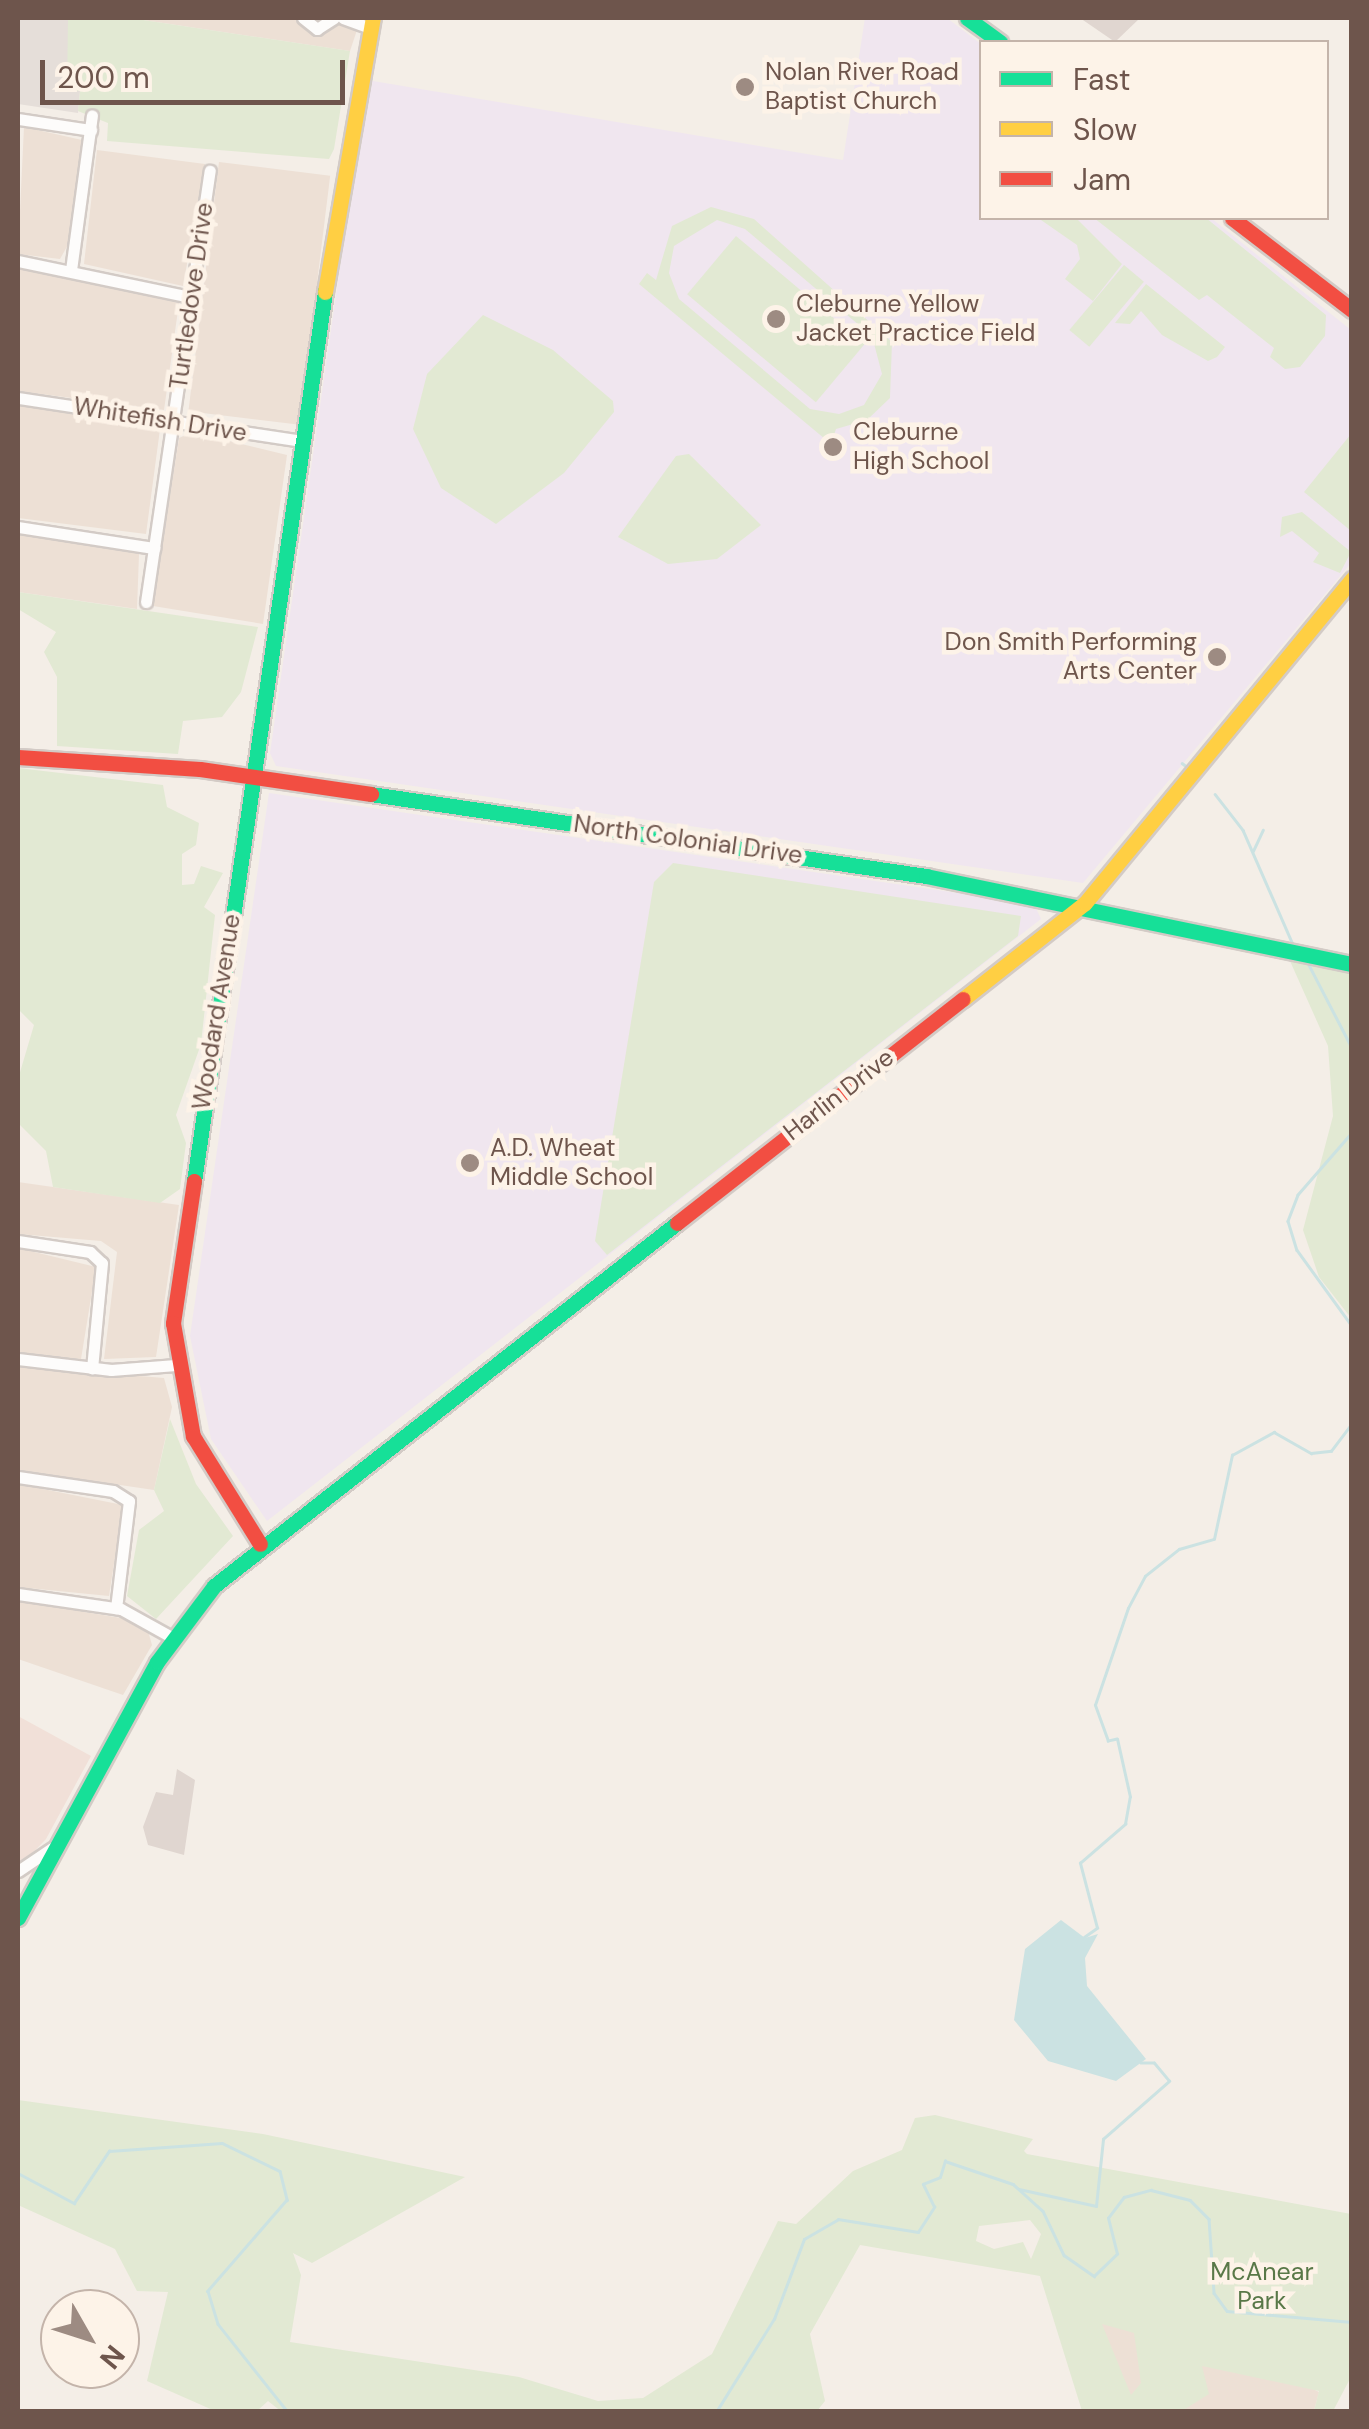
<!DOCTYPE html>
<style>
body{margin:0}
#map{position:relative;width:1369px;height:2429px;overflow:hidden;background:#f4eee7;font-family:"DM Sans",sans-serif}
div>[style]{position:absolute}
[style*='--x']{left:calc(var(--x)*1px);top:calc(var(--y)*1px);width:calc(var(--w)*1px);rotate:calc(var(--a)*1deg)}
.residential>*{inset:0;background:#ede0d5;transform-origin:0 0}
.commercial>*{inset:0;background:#f1e0d8}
.industrial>*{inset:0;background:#e5ded9}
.education>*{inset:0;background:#f0e6ef}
.green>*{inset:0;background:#e2e9d3;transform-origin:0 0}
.water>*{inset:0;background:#cbe2e2}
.stream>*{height:2.5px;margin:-1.25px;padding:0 1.25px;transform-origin:1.25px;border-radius:1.25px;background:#cbe2e2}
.building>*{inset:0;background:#e0d6d0}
.roads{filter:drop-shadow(2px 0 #d3cbc6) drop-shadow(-2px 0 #d3cbc6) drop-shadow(0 2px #d3cbc6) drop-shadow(0 -2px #d3cbc6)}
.street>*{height:11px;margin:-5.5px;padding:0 5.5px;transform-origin:5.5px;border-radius:5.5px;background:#fdfcfb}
.fast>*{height:15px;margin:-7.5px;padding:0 7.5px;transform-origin:7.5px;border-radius:7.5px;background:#16e098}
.slow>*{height:15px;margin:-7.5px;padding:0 7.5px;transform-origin:7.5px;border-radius:7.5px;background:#ffcf43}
.jam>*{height:15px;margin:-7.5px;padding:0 7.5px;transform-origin:7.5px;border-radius:7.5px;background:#f24e42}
.dots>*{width:28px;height:28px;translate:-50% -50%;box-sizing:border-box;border:5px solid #fdf3e8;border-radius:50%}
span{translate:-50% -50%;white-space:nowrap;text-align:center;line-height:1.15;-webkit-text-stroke:9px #fdf3e8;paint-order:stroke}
.poi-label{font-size:25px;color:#6e554c}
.left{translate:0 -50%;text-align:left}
.right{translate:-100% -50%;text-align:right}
.street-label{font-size:25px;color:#6e554c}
.park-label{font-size:25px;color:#597848}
.frame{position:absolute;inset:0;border:20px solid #6e554c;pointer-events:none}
.legend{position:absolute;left:979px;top:40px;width:350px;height:180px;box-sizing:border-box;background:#fdf3e8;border:2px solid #c4b4aa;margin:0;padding:12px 18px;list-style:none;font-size:30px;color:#6e554c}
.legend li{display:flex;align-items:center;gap:20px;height:50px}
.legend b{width:50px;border:2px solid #c4b4aa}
.north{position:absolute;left:40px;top:2289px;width:100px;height:100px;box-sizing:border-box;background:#fdf3e8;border:2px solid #c4b4aa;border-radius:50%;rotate:129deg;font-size:28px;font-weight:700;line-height:40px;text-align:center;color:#6e554c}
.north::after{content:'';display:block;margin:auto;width:35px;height:45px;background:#9d8b82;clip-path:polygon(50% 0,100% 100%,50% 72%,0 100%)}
.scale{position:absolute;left:40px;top:60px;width:305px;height:45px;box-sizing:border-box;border:5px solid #6e554c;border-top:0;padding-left:12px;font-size:30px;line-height:35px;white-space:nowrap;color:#6e554c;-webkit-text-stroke:8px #fdf3e8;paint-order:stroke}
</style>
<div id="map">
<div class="residential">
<div style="clip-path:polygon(130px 18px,361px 18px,350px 51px)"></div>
<div style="clip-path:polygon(24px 127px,82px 140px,73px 236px,60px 259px,18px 254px)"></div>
<div style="clip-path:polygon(97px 150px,205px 164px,183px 286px,84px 264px)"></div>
<div style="left:219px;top:162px;width:112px;height:251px;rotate:7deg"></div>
<div style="clip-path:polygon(18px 267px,179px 303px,164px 410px,18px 391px)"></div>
<div style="clip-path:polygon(18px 405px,160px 429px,146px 534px,18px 518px)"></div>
<div style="clip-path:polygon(192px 432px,287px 455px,263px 624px,153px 606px,179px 438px)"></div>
<div style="clip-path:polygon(18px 534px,139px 554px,137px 609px,18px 592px)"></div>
<div style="clip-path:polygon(18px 1182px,179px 1205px,156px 1357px,104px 1359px,117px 1252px,101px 1241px,18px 1234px)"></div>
<div style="clip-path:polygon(18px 1248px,96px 1267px,81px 1359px,18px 1352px)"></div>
<div style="clip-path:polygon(18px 1366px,164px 1378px,172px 1407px,154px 1490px,18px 1470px)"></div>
<div style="clip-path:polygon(18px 1484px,123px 1505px,109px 1596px,18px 1587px)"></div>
<div style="clip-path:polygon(18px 1601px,121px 1618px,148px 1631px,152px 1645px,123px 1695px,18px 1659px)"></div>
<div style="clip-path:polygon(1075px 2321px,1184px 2324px,1319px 2392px,1314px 2411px,1095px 2411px)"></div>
</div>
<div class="commercial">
<div style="clip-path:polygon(18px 1716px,91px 1756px,46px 1839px,18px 1868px)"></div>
</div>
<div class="industrial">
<div style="clip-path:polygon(18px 18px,70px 18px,67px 90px,80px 91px,78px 113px,18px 104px)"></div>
</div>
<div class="education">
<div style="clip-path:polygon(865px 18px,947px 18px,981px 44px,982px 218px,1211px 218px,1351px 330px,1351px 563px,1083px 883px,276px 766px,270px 753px,367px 80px,843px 160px)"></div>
<div style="clip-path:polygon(269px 793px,1034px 904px,1041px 919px,267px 1521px,211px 1439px,190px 1336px)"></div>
</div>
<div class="green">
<div style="clip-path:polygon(68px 18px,130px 18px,350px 51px,334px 149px,329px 159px,107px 141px,108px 123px,78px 111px,80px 91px,67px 90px)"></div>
<div style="clip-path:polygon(evenodd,711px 207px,754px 219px,892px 342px,890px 398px,867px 420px,836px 429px,831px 444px,639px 284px,647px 273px,656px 280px,672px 226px,711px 207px,717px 220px,745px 229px,872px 336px,882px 374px,864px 405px,839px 414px,810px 409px,679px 299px,669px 273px,674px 246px,717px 220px)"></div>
<div style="clip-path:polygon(1094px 218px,1206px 218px,1326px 315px,1325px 336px,1300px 367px,1285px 369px,1270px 357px,1274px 348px,1207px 295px,1199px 300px)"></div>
<div style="clip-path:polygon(1041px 220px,1078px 220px,1122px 264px,1093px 301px,1065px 279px,1080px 259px,1077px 245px)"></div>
<div style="left:736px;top:236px;width:168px;height:76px;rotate:40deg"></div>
<div style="left:1124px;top:265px;width:26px;height:85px;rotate:40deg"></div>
<div style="clip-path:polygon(1146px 284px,1225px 347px,1217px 357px,1208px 361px,1162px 335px,1141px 311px,1130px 324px,1115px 323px)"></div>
<div style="clip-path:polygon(483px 315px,553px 350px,613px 401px,614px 412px,564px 473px,496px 524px,441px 488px,413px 429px,427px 374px)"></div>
<div style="clip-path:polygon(1351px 434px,1351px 531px,1304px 492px)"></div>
<div style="clip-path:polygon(689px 454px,761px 525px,717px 559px,668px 564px,618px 537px,676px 456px)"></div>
<div style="clip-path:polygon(1302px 512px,1351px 552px,1340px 573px,1313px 562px,1319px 553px,1292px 531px,1280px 537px,1282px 517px)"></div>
<div style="clip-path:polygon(18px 592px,258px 627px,241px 692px,222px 717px,183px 721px,178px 754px,57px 746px,57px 677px,44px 652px,56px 632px,18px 609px)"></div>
<div style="clip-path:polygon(18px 768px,163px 785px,167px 807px,199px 823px,196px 845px,182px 854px,182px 885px,194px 884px,201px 866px,223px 873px,204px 907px,215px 915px,201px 1044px,176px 1115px,186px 1143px,180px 1189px,160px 1203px,53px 1187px,46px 1151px,18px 1123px,18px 1079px,34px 1025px,18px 1009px)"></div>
<div style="clip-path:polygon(673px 863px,1021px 916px,1018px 936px,607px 1255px,595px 1241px,654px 882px)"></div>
<div style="clip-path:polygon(1290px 961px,1351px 970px,1351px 1318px,1319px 1277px,1303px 1230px,1333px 1116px,1328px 1046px)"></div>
<div style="clip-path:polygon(170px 1419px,196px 1484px,233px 1536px,156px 1619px,127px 1596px,139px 1530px,164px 1511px,154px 1490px)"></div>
<div style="clip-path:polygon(evenodd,18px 2100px,263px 2134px,465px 2177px,312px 2263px,293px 2253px,301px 2275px,290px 2342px,519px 2377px,598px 2401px,643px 2398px,712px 2354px,778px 2221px,796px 2224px,853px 2171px,902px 2150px,915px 2118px,935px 2115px,1033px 2139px,1024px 2151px,1027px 2154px,1351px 2214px,1351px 2377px,1333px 2411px,1314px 2411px,1319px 2391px,1202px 2366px,1209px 2394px,1182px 2411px,1082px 2411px,1040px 2276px,860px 2245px,810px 2334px,825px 2401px,817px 2411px,282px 2412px,268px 2401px,257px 2411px,215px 2411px,147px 2381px,168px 2292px,137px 2291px,115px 2249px,18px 2205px,18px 2100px,1030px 2220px,1041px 2234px,1031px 2259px,1023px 2242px,994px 2249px,976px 2241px,979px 2226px,1030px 2220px,18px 2100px,1102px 2324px,1134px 2333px,1141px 2383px,1131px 2395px,1102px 2324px)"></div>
</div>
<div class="water">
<div style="clip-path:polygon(1061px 1920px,1085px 1938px,1098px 1934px,1085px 1958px,1087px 1986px,1146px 2059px,1116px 2081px,1048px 2061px,1014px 2020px,1025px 1949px)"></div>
</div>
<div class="stream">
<div style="--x:1182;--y:763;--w:5;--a:37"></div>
<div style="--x:1215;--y:794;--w:46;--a:52.1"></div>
<div style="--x:1243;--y:830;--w:128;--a:66.4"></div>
<div style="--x:1253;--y:851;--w:23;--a:-65"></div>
<div style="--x:1308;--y:963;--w:96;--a:62.6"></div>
<div style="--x:1352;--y:1133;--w:82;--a:131.1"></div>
<div style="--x:1298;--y:1195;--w:28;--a:111"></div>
<div style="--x:1288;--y:1221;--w:30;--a:73"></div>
<div style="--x:1297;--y:1250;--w:94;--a:54.1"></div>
<div style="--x:1084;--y:1937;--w:16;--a:-35"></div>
<div style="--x:1097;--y:1928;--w:67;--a:-104.7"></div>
<div style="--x:1080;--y:1863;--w:60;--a:-40.9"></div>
<div style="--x:1125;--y:1824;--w:27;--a:-80"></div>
<div style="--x:1130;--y:1797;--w:59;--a:-102.6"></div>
<div style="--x:1117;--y:1739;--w:9;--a:167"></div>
<div style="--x:1108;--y:1741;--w:38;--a:-110"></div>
<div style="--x:1095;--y:1705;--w:102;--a:-71.2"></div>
<div style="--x:1128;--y:1608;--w:36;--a:-62"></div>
<div style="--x:1145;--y:1576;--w:43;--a:-38.5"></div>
<div style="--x:1179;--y:1549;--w:36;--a:-16"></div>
<div style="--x:1214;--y:1539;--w:86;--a:-77.9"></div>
<div style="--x:1232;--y:1455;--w:48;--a:-28.7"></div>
<div style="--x:1274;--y:1432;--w:43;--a:29.6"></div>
<div style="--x:1311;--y:1453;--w:20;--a:-6"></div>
<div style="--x:1331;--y:1451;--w:35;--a:-53"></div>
<div style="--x:18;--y:2173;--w:64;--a:28.2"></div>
<div style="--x:74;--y:2203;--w:63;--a:-56.1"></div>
<div style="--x:109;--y:2151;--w:113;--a:-4"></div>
<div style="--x:222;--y:2143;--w:64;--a:25.8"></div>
<div style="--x:280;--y:2171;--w:30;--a:76"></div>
<div style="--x:287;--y:2200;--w:121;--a:131"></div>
<div style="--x:208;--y:2291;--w:34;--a:73"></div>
<div style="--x:218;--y:2324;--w:112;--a:51.5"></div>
<div style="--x:1019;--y:2189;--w:79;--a:12.4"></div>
<div style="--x:1096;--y:2206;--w:67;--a:-84"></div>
<div style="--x:1103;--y:2139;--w:88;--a:-41.3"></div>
<div style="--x:1169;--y:2081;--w:23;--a:-130"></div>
<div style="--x:1154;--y:2063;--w:13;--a:180"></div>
<div style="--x:716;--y:2412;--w:110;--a:-58.1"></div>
<div style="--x:774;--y:2319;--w:85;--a:-69.4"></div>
<div style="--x:804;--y:2239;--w:39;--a:-30"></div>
<div style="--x:838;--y:2219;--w:81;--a:9.2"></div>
<div style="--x:918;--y:2232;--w:30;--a:-57"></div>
<div style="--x:934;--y:2207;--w:25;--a:-116"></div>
<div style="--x:923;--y:2184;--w:18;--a:-22"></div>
<div style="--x:940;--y:2177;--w:17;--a:-73"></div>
<div style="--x:945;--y:2161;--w:72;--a:18.7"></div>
<div style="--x:1013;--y:2184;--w:40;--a:42"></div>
<div style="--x:1043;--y:2211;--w:49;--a:64.5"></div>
<div style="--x:1064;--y:2255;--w:37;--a:35"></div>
<div style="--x:1094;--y:2276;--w:32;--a:-44"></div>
<div style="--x:1117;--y:2254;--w:37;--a:-104"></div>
<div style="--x:1108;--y:2218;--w:26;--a:-53"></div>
<div style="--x:1124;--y:2197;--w:28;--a:-15"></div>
<div style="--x:1151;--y:2190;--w:40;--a:14.4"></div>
<div style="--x:1190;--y:2200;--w:27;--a:45"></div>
<div style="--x:1209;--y:2219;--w:74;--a:86.1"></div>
<div style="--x:1214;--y:2293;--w:22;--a:54"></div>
<div style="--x:1227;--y:2311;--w:125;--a:5"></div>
</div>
<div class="building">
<div style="clip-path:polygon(1080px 18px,1140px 18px,1115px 42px)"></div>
<div style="clip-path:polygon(177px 1769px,195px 1780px,184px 1855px,148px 1845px,143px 1827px,156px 1792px,173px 1795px)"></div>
</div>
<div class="roads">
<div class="street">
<div style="--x:303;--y:18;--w:18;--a:38"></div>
<div style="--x:317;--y:29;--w:20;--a:-33"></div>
<div style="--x:343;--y:18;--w:27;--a:20"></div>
<div style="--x:18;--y:119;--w:74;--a:8.6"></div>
<div style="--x:18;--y:261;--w:177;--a:11.8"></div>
<div style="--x:71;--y:270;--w:156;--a:-82.3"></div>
<div style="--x:18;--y:398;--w:287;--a:8.6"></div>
<div style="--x:18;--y:527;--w:138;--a:8.8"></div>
<div style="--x:146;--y:602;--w:436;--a:-81.6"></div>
<div style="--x:18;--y:1241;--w:73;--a:8.7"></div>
<div style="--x:90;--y:1252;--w:16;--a:43"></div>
<div style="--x:102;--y:1263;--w:106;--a:95.4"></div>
<div style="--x:18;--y:1359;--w:94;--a:6.7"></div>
<div style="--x:111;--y:1370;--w:65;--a:-4.4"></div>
<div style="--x:18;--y:1477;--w:96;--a:8.4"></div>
<div style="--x:113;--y:1491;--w:19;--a:32"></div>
<div style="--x:129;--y:1501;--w:108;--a:96.9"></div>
<div style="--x:18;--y:1594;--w:104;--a:8.3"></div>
<div style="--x:121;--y:1609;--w:60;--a:29.1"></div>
<div style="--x:18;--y:1871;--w:41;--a:-34.1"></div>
</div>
<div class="fast">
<div style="--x:967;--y:18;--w:41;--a:36"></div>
<div style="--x:371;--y:794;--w:561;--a:8.4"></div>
<div style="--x:926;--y:876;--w:435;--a:11.7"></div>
<div style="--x:194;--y:1181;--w:899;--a:-81.62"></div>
<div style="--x:18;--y:1918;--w:291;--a:-61.5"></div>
<div style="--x:157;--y:1662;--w:95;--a:-53.1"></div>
<div style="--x:214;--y:1586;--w:588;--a:-38.1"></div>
</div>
<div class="slow">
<div style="--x:325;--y:292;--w:278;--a:-80.1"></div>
<div style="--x:963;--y:999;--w:155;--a:-38.2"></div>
<div style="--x:1085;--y:903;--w:420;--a:-50.5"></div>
</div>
<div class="jam">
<div style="--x:1232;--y:218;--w:151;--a:37.5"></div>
<div style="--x:18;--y:757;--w:182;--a:3.8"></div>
<div style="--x:200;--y:769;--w:173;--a:8.3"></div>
<div style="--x:194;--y:1181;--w:144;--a:98.4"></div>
<div style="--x:173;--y:1323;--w:115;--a:80"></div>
<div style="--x:193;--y:1436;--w:127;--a:58.2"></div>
<div style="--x:677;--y:1223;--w:363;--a:-38.1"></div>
</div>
</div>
<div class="dots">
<div style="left:745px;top:87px;background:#9d8b82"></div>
<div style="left:776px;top:319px;background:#9d8b82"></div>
<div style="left:833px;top:447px;background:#9d8b82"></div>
<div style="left:1217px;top:657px;background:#9d8b82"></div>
<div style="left:470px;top:1163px;background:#9d8b82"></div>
</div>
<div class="poi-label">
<span class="left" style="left:765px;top:87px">Nolan River Road<br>Baptist Church</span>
<span class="left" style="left:796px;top:319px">Cleburne Yellow<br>Jacket Practice Field</span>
<span class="left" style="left:853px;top:447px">Cleburne<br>High School</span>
<span class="right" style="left:1197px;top:657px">Don Smith Performing<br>Arts Center</span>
<span class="left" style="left:490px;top:1163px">A.D. Wheat<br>Middle School</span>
</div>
<div class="street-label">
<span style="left:192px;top:296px;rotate:-82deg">Turtledove Drive</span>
<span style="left:160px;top:420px;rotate:9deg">Whitefish Drive</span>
<span style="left:688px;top:840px;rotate:8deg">North Colonial Drive</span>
<span style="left:217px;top:1012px;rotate:-81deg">Woodard Avenue</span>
<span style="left:839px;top:1095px;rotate:-38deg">Harlin Drive</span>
</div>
<div class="park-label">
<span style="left:1262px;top:2287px">McAnear<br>Park</span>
</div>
<div class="frame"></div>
<ul class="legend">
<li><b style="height:12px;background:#16e098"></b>Fast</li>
<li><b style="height:12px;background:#ffcf43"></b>Slow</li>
<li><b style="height:12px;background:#f24e42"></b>Jam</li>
</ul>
<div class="north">N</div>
<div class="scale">200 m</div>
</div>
